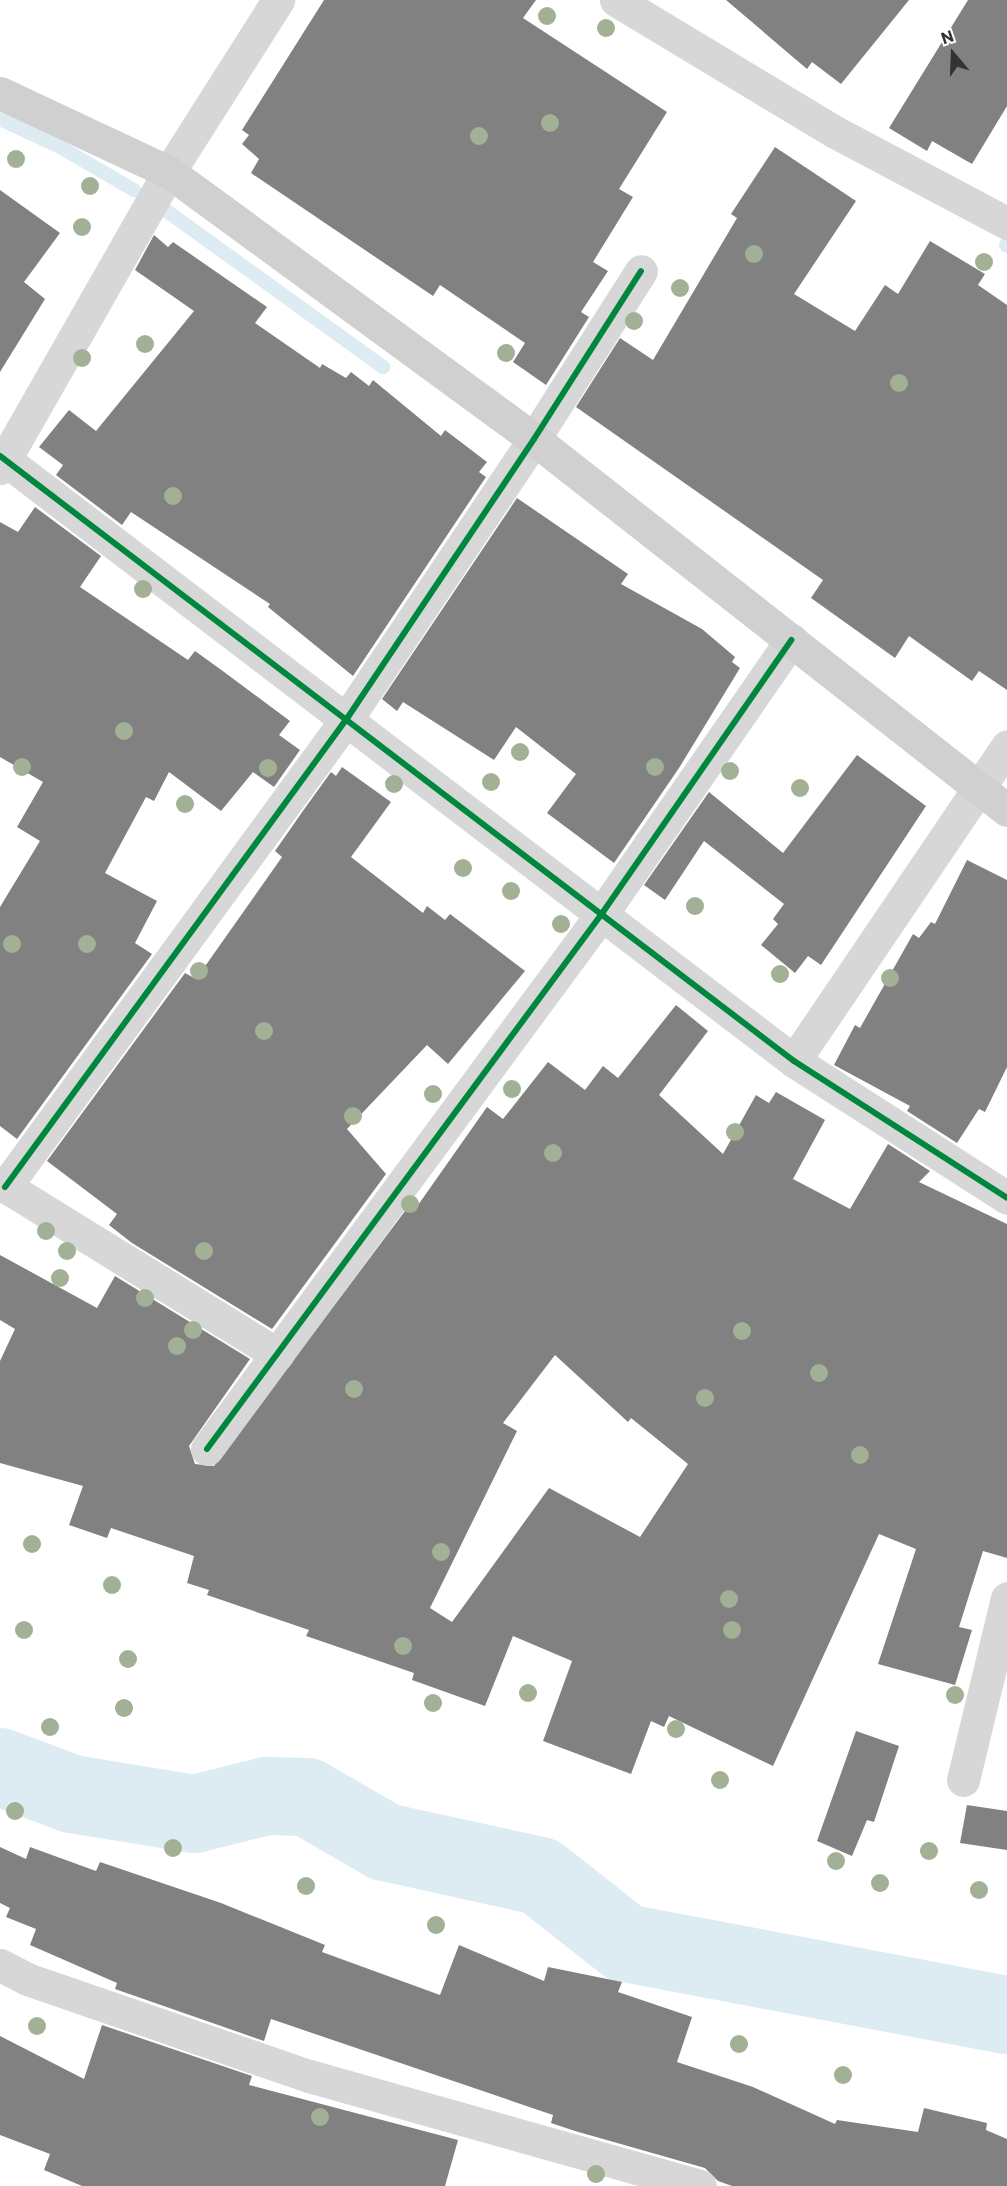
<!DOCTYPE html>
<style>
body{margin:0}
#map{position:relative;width:1007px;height:2186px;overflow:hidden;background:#fff;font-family:Commissioner,sans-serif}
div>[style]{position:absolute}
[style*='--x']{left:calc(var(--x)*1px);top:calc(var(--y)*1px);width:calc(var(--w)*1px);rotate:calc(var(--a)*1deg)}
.stream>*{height:14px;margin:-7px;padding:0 7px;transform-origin:7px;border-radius:7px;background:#ddebf3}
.river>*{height:78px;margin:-39px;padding:0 39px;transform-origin:39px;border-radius:39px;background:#ddebf3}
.building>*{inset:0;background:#818181}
.street>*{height:33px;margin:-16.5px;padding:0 16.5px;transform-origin:16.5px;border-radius:16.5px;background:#d7d7d7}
.secondary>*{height:33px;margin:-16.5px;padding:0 16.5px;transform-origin:16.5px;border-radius:16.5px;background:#d0d0d0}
.cycleway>*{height:6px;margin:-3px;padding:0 3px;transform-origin:3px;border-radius:3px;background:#00873e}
.trees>*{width:18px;height:18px;margin:-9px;border-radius:50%;background:#a2b095}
span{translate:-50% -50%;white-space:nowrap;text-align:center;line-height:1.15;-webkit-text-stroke:6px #fff;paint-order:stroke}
.north{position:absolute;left:923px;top:24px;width:60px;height:60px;-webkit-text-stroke:4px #fff;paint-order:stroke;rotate:341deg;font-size:16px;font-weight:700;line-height:24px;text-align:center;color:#333}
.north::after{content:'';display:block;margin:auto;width:21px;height:27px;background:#333;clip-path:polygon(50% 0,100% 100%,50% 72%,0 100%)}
</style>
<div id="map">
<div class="stream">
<div style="--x:0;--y:119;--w:66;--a:25"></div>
<div style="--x:60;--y:147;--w:86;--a:30.2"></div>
<div style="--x:157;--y:204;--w:279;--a:35.8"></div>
<div style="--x:1006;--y:245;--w:1;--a:45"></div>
</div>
<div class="river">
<div style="--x:0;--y:1767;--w:77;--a:20.6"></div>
<div style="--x:72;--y:1794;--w:124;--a:9.3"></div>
<div style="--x:194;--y:1814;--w:75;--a:-13.9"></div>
<div style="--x:267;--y:1796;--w:40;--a:1.4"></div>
<div style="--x:307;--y:1797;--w:90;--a:30"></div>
<div style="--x:385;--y:1842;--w:159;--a:12.4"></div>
<div style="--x:540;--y:1876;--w:108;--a:38.2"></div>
<div style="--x:625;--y:1943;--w:389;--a:10.7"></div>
</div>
<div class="building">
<div style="clip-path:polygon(324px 0,536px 0,523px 18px,667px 112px,619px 189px,633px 197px,593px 262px,608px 271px,581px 312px,589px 317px,546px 385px,513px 362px,525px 343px,440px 285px,433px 296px,251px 173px,259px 159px,242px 144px,249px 135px,242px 130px)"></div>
<div style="clip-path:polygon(726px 0,909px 0,841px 84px,812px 62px,807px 69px)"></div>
<div style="clip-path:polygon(968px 0,1007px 0,1007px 106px,972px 164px,932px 141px,927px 151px,889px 128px)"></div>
<div style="clip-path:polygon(775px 147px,856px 201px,794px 294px,855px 331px,885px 285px,898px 294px,930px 241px,985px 274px,978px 285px,1007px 305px,1007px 690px,979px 671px,972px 681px,909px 636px,895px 658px,811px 598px,823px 580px,576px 407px,620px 338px,653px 360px,737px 218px,731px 214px)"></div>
<div style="clip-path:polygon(0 190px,60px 233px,24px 282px,45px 299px,0 372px)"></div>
<div style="clip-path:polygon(154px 235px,168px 247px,173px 242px,267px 307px,255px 323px,320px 368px,322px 364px,346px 378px,351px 372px,369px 386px,373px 380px,441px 436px,445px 430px,487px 462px,479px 472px,486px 477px,353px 676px,268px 607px,270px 604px,131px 512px,122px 525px,56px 475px,63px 465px,39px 447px,69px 410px,96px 431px,194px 311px,135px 270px)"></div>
<div style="clip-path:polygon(517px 498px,628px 574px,621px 584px,702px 629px,735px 657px,732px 662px,740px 668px,679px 768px,614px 863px,547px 813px,576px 774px,516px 727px,494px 760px,403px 702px,397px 711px,382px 699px)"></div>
<div style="clip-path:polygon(35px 507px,101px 556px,80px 587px,188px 660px,195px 651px,220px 669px,290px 721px,279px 735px,300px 750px,274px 787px,253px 772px,221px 811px,169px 772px,154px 801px,146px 797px,105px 873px,157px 901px,135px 943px,152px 954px,17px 1139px,0 1126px,0 907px,40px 841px,17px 827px,43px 782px,0 757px,0 522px,18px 532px)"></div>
<div style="clip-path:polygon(857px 755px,926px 806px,821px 965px,808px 956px,795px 973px,761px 945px,778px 924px,773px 919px,784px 904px,704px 841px,665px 900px,644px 885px,709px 792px,783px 853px)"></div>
<div style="clip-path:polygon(342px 767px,391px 802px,351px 857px,423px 913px,427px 906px,445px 920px,450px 914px,525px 971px,448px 1064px,427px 1045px,347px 1129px,386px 1174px,272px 1329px,132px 1243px,109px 1225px,117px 1214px,47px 1161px,185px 973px,196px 979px,282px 857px,275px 851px,305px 808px,331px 772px,336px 776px)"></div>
<div style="clip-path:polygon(967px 860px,1007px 880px,1007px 1067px,985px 1112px,979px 1109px,957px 1143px,907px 1111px,910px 1106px,834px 1065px,855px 1025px,860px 1028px,913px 934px,919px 938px,931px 922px,935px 924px)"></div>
<div style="clip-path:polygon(evenodd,676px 1005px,708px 1031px,659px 1095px,723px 1154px,756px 1095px,769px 1103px,776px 1092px,825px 1120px,793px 1179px,850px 1209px,888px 1144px,930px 1171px,919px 1182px,1007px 1224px,1007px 1558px,983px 1551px,959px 1627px,972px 1630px,955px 1685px,878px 1664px,916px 1549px,879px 1534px,773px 1766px,669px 1716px,664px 1727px,651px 1721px,631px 1774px,543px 1741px,572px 1661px,513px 1636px,485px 1706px,412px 1680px,414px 1673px,306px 1636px,309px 1630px,207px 1595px,209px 1590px,187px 1583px,194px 1556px,111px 1528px,107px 1538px,69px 1525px,83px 1486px,0 1463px,0 1361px,15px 1329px,0 1320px,0 1255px,97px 1308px,115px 1276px,250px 1359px,189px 1446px,195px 1464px,214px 1466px,411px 1203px,416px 1208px,487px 1107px,503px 1119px,548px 1062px,585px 1090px,603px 1066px,618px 1078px,676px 1005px,555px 1355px,628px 1422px,631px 1418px,688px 1464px,640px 1537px,549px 1488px,452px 1622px,430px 1608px,517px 1431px,503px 1423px,555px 1355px)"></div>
<div style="clip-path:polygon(856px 1731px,899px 1746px,874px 1822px,867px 1820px,852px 1856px,817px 1841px)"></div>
<div style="clip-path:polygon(967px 1805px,1007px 1811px,1007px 1850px,960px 1843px)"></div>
<div style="clip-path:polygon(0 1847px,26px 1859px,30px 1847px,96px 1871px,100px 1862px,221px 1903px,325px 1945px,322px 1952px,440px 1995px,459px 1945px,544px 1981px,548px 1967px,622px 1982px,618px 1992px,692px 2017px,677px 2062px,753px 2087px,835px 2124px,837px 2120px,918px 2132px,924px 2108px,987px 2123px,986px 2130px,1007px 2139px,1007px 2186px,732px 2186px,718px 2181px,705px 2168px,575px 2131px,551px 2123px,553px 2115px,271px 2019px,264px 2041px,115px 1989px,117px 1983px,30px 1945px,36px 1929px,6px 1917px,10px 1908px,0 1903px)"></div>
<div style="clip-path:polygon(102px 2025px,252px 2076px,249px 2085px,458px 2140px,445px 2186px,82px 2186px,44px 2170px,50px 2154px,0 2135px,0 2036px,84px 2079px)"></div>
</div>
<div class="street">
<div style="--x:616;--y:0;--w:256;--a:31.1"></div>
<div style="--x:835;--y:132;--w:195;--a:27.9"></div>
<div style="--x:0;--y:456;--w:998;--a:37.31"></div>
<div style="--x:794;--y:1061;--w:253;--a:32.7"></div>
<div style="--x:0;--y:468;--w:341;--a:-60.3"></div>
<div style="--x:169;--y:172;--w:204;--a:-57.6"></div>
<div style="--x:794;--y:1061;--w:380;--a:-55.9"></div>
<div style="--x:0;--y:1183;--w:326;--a:31.7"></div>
<div style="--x:5;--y:1187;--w:582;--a:-53.88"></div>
<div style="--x:348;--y:717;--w:334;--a:-56.2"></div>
<div style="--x:534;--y:439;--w:199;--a:-57.5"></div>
<div style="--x:207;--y:1449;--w:667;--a:-53.59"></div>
<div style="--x:603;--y:912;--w:331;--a:-55.3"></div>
<div style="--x:963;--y:1780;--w:187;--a:-76.4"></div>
<div style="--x:0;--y:1965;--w:30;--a:27"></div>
<div style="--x:27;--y:1979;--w:298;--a:19"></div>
<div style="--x:309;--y:2076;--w:406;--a:15.7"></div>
</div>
<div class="secondary">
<div style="--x:0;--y:93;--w:187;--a:25.1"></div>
<div style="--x:169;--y:172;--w:452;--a:36.2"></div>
<div style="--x:534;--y:439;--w:601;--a:38.11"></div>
</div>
<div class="cycleway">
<div style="--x:0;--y:456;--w:998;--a:37.31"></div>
<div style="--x:794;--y:1061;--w:253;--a:32.7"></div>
<div style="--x:5;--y:1187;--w:582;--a:-53.88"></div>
<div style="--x:348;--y:717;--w:334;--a:-56.2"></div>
<div style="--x:534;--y:439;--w:199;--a:-57.5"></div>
<div style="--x:207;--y:1449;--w:667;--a:-53.59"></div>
<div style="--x:603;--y:912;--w:331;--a:-55.3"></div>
</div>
<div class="trees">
<div style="left:547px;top:16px"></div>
<div style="left:606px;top:28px"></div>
<div style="left:550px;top:123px"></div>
<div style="left:479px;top:136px"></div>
<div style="left:16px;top:159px"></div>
<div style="left:90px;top:186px"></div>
<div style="left:82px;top:227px"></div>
<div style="left:754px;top:254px"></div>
<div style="left:984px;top:262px"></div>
<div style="left:680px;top:288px"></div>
<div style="left:634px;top:321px"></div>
<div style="left:145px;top:344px"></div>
<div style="left:506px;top:353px"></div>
<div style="left:82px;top:358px"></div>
<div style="left:899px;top:383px"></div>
<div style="left:173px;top:496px"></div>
<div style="left:143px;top:589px"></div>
<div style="left:124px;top:731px"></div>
<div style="left:520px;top:752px"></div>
<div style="left:22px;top:767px"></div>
<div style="left:655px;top:767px"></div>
<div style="left:268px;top:768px"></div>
<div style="left:730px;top:771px"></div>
<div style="left:491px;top:782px"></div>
<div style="left:394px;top:784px"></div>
<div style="left:800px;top:788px"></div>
<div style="left:185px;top:804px"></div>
<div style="left:463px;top:868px"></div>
<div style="left:511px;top:891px"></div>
<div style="left:695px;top:906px"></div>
<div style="left:561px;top:924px"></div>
<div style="left:12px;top:944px"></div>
<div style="left:87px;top:944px"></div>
<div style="left:199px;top:971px"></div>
<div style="left:780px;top:974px"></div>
<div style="left:890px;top:978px"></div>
<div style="left:264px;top:1031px"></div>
<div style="left:512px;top:1089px"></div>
<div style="left:433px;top:1094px"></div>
<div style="left:353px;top:1116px"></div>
<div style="left:735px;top:1132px"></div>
<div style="left:553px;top:1153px"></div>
<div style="left:410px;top:1204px"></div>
<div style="left:46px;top:1231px"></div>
<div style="left:67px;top:1251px"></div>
<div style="left:204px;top:1251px"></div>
<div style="left:60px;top:1278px"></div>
<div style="left:145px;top:1298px"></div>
<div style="left:193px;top:1330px"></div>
<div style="left:742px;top:1331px"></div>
<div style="left:177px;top:1346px"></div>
<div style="left:819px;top:1373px"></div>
<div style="left:354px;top:1389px"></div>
<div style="left:705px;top:1398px"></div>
<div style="left:860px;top:1455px"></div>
<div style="left:32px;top:1544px"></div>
<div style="left:441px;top:1552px"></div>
<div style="left:112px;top:1585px"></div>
<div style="left:729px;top:1599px"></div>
<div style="left:24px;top:1630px"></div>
<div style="left:732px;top:1630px"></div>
<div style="left:403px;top:1646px"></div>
<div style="left:128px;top:1659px"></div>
<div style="left:528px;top:1693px"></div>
<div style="left:955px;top:1695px"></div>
<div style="left:433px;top:1703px"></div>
<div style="left:124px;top:1708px"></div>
<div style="left:50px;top:1727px"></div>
<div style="left:676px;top:1729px"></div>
<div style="left:720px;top:1780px"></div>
<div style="left:15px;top:1811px"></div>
<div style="left:173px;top:1848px"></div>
<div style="left:929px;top:1851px"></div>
<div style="left:836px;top:1861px"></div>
<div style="left:880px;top:1883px"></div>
<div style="left:306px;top:1886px"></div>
<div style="left:979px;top:1890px"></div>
<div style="left:436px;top:1925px"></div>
<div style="left:37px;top:2026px"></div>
<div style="left:739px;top:2044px"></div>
<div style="left:843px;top:2075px"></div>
<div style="left:320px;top:2117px"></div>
<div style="left:596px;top:2174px"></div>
</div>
<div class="north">N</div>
</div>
